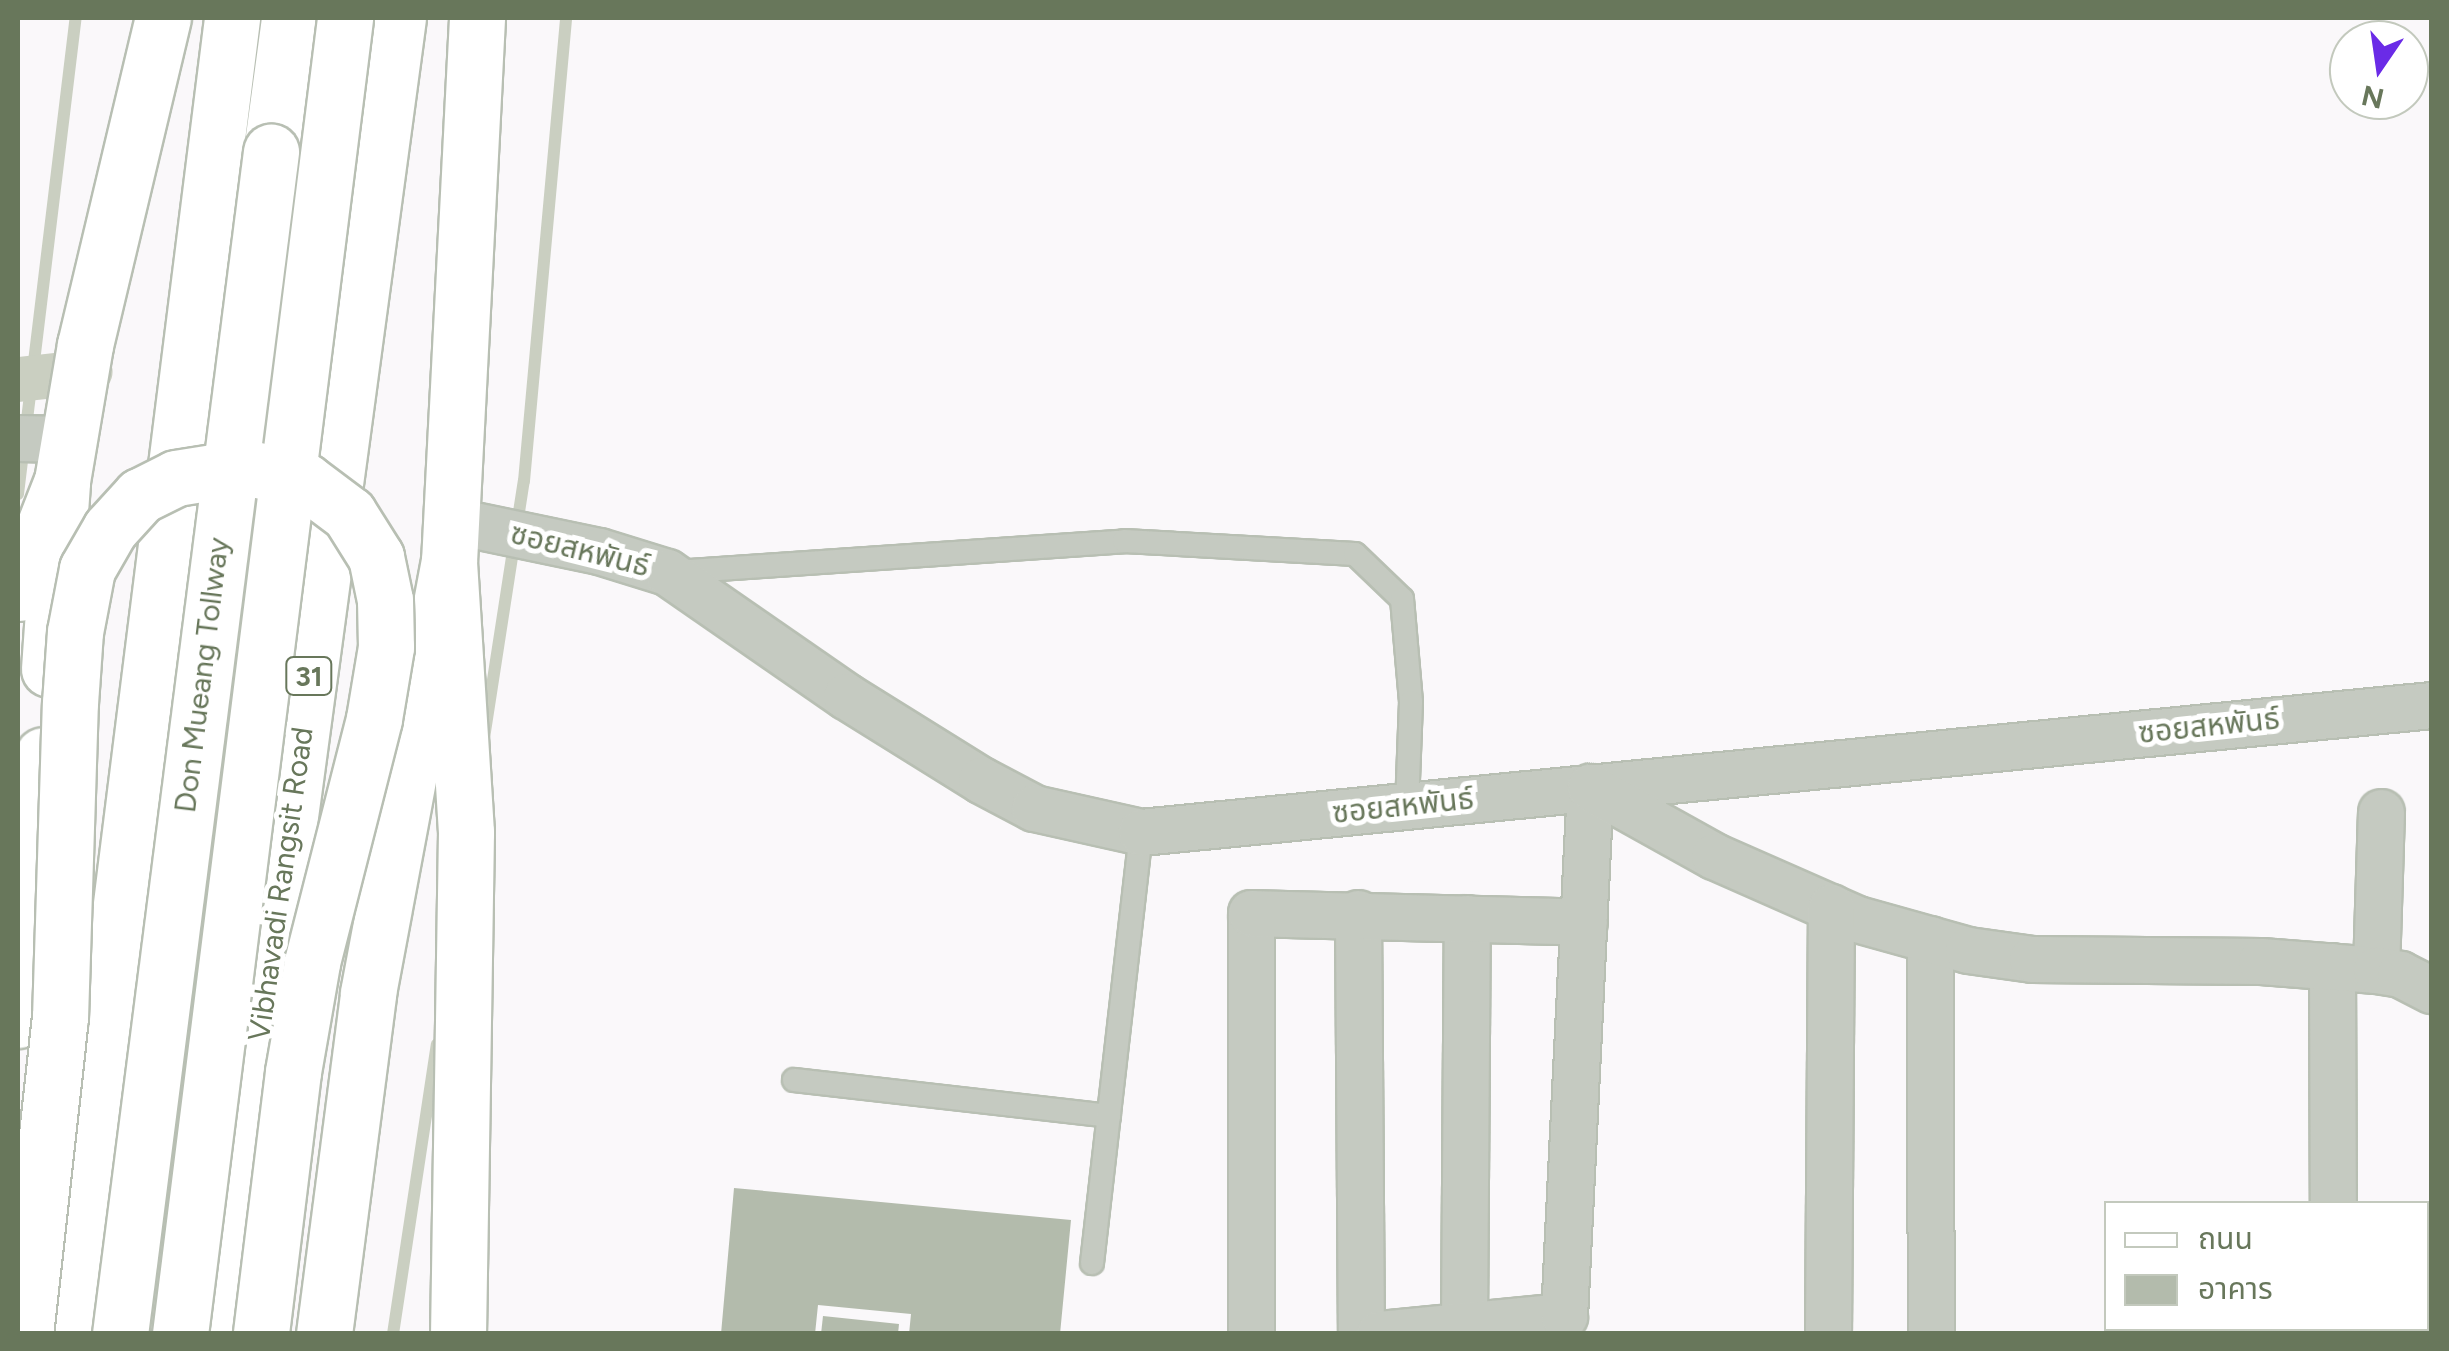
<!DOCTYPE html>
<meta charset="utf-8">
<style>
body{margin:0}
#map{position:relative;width:2449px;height:1351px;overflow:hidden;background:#faf8fa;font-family:Figtree,"Noto Sans Thai",sans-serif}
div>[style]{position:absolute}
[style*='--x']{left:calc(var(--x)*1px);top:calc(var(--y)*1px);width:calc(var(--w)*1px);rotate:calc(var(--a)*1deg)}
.stream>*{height:12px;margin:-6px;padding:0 6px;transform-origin:6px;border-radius:6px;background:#cacfc1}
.canal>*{height:45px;margin:-22.5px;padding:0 22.5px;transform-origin:22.5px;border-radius:22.5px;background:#cacfc1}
.building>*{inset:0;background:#b3bbac}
.roads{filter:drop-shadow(2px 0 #b8bfb3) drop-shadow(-2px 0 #b8bfb3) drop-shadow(0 2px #b8bfb3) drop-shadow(0 -2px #b8bfb3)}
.service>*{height:22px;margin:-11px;padding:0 11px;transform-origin:11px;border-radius:11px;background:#c5cac1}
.minor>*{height:45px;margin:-22.5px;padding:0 22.5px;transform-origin:22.5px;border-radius:22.5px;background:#c5cac1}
.secondary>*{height:55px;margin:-27.5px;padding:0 27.5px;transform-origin:27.5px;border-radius:27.5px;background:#fff}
.primary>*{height:55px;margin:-27.5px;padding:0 27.5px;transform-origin:27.5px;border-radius:27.5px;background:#fff}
.trunk>*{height:55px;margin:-27.5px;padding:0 27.5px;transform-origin:27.5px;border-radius:27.5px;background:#fff}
.motorway>*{height:55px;margin:-27.5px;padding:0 27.5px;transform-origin:27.5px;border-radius:27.5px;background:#fff}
.bridges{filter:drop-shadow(2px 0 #b8bfb3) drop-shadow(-2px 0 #b8bfb3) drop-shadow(0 2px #b8bfb3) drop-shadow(0 -2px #b8bfb3)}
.secondary-bridge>*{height:55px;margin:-27.5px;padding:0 27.5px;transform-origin:27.5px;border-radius:27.5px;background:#fff}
.motorway-bridge>*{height:55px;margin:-27.5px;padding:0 27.5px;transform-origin:27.5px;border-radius:27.5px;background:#fff}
span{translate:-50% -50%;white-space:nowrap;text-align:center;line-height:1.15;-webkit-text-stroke:10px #fff;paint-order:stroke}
.shield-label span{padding:2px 8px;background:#fff;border:2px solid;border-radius:8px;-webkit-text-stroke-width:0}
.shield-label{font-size:28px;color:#68775b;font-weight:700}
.street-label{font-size:30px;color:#68775b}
.frame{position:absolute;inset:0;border:20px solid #68775b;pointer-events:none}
.legend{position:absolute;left:2104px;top:1201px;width:325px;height:130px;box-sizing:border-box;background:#fff;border:2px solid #c3c9bd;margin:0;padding:12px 18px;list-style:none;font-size:30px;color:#68775b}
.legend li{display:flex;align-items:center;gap:20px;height:50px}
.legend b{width:50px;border:2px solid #c3c9bd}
.north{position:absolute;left:2329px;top:20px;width:100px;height:100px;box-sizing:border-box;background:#fff;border:2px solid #c3c9bd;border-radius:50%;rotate:193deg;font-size:28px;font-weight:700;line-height:40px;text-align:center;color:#68775b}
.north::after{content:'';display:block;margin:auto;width:35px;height:45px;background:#6a2be7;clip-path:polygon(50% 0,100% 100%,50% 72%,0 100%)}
</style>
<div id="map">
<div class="stream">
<div style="--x:18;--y:494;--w:480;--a:-83.1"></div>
<div style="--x:484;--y:738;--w:260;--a:-81.2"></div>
<div style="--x:524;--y:481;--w:465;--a:-84.8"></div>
<div style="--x:393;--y:1334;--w:293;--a:-81.4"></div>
</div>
<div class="canal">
<div style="--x:18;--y:379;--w:72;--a:-6.3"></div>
</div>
<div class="building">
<div style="clip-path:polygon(734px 1188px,1071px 1220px,1060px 1334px,909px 1334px,911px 1314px,818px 1305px,815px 1334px,721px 1334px)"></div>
<div style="clip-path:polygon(823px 1316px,899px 1324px,898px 1334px,821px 1334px)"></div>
</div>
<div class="roads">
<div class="service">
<div style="--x:675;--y:572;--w:450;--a:-3.9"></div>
<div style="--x:1124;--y:541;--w:231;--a:3.2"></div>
<div style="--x:1355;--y:554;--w:65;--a:43.8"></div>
<div style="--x:1402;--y:599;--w:103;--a:85"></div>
<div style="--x:1411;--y:702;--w:103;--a:92.2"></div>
<div style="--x:794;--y:1080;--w:317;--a:6.5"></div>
<div style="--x:1092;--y:1263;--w:434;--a:-83.5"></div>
</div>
<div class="minor">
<div style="--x:18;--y:438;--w:51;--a:1.1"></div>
<div style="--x:450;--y:520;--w:152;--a:11.8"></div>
<div style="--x:599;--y:551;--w:71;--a:17.2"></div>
<div style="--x:667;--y:572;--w:218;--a:34.7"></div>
<div style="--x:846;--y:696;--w:159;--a:31.9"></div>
<div style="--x:981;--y:780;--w:60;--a:27.8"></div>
<div style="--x:1034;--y:808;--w:110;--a:12.6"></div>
<div style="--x:1141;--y:832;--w:1297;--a:-5.62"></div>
<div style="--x:1358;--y:913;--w:421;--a:89.6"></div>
<div style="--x:1930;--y:939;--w:395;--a:89.9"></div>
<div style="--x:2332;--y:966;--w:238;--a:89.8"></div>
<div style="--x:2376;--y:970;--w:158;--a:-88.2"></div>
<div style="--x:1464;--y:1325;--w:407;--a:-89.6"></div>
<div style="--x:2333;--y:1328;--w:6;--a:90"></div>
<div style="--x:1251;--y:1334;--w:421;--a:-90"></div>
<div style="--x:1251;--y:913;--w:333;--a:1.5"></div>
<div style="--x:1379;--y:1334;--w:186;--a:-5.6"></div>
<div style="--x:1564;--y:1316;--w:530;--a:-87.19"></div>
<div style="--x:1590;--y:787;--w:142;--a:29.1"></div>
<div style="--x:1714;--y:856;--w:156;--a:23.8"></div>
<div style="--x:1857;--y:919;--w:115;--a:15.6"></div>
<div style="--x:1968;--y:950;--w:65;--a:8"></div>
<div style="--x:2032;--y:959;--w:229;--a:0.5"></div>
<div style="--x:2261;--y:961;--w:115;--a:4.5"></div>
<div style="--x:2376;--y:970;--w:24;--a:9"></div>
<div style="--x:2400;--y:974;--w:36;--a:27"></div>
<div style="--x:1828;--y:1334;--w:427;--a:-89.6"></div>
</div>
<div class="secondary">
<div style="--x:49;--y:669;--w:188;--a:-86"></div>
<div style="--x:62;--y:481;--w:138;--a:-80.4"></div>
<div style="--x:85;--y:345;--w:336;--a:-76.6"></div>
<div style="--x:18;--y:1020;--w:266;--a:-84.6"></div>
<div style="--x:324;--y:1334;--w:344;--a:-82.6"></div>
<div style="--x:368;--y:993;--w:439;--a:-79.4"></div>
<div style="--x:449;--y:562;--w:545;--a:-87.05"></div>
</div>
<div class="primary">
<div style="--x:449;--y:562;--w:271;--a:86.4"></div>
<div style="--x:466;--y:832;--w:502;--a:90.91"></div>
<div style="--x:18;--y:593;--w:120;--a:-68.6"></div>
</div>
<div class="trunk">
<div style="--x:67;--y:1334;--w:1326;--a:-82.85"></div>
<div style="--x:220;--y:1334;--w:1328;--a:-82.3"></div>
</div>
<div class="motorway">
<div style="--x:271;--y:152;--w:135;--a:-82.3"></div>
</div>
</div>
<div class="bridges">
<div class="secondary-bridge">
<div style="--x:25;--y:1334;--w:318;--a:-83.7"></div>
<div style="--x:60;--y:1018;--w:315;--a:-88.2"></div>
<div style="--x:70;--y:703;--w:71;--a:-86"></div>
<div style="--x:75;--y:632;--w:64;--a:-79.2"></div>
<div style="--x:87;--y:569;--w:46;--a:-60.1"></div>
<div style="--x:110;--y:529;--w:45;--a:-47.7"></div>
<div style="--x:140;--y:496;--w:40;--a:-26.6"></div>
<div style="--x:176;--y:478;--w:70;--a:-9.1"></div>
<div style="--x:245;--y:467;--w:62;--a:13.1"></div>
<div style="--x:305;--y:481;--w:55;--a:36.9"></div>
<div style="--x:349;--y:514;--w:51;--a:57.9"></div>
<div style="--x:376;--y:557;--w:44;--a:78.2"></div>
<div style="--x:385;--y:600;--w:47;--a:88.8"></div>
<div style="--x:386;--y:647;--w:73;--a:99.5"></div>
<div style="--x:374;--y:719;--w:252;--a:104.3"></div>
<div style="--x:312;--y:963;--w:111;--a:99.9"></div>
<div style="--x:293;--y:1072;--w:264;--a:97"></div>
</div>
<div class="motorway-bridge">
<div style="--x:120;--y:1334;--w:1192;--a:-82.72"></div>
<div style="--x:180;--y:1334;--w:1326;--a:-82.85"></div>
</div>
</div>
<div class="shield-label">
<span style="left:309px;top:676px">31</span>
</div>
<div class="street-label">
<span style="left:580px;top:550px;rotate:14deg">ซอยสหพันธ์</span>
<span style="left:202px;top:675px;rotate:-83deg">Don Mueang Tollway</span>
<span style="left:2209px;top:726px;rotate:-6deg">ซอยสหพันธ์</span>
<span style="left:1403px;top:806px;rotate:-6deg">ซอยสหพันธ์</span>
<span style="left:281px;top:884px;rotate:-82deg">Vibhavadi Rangsit Road</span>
</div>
<div class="frame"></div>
<ul class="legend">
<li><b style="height:12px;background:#fff"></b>ถนน</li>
<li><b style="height:28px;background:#b3bbac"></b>อาคาร</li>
</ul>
<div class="north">N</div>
</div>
